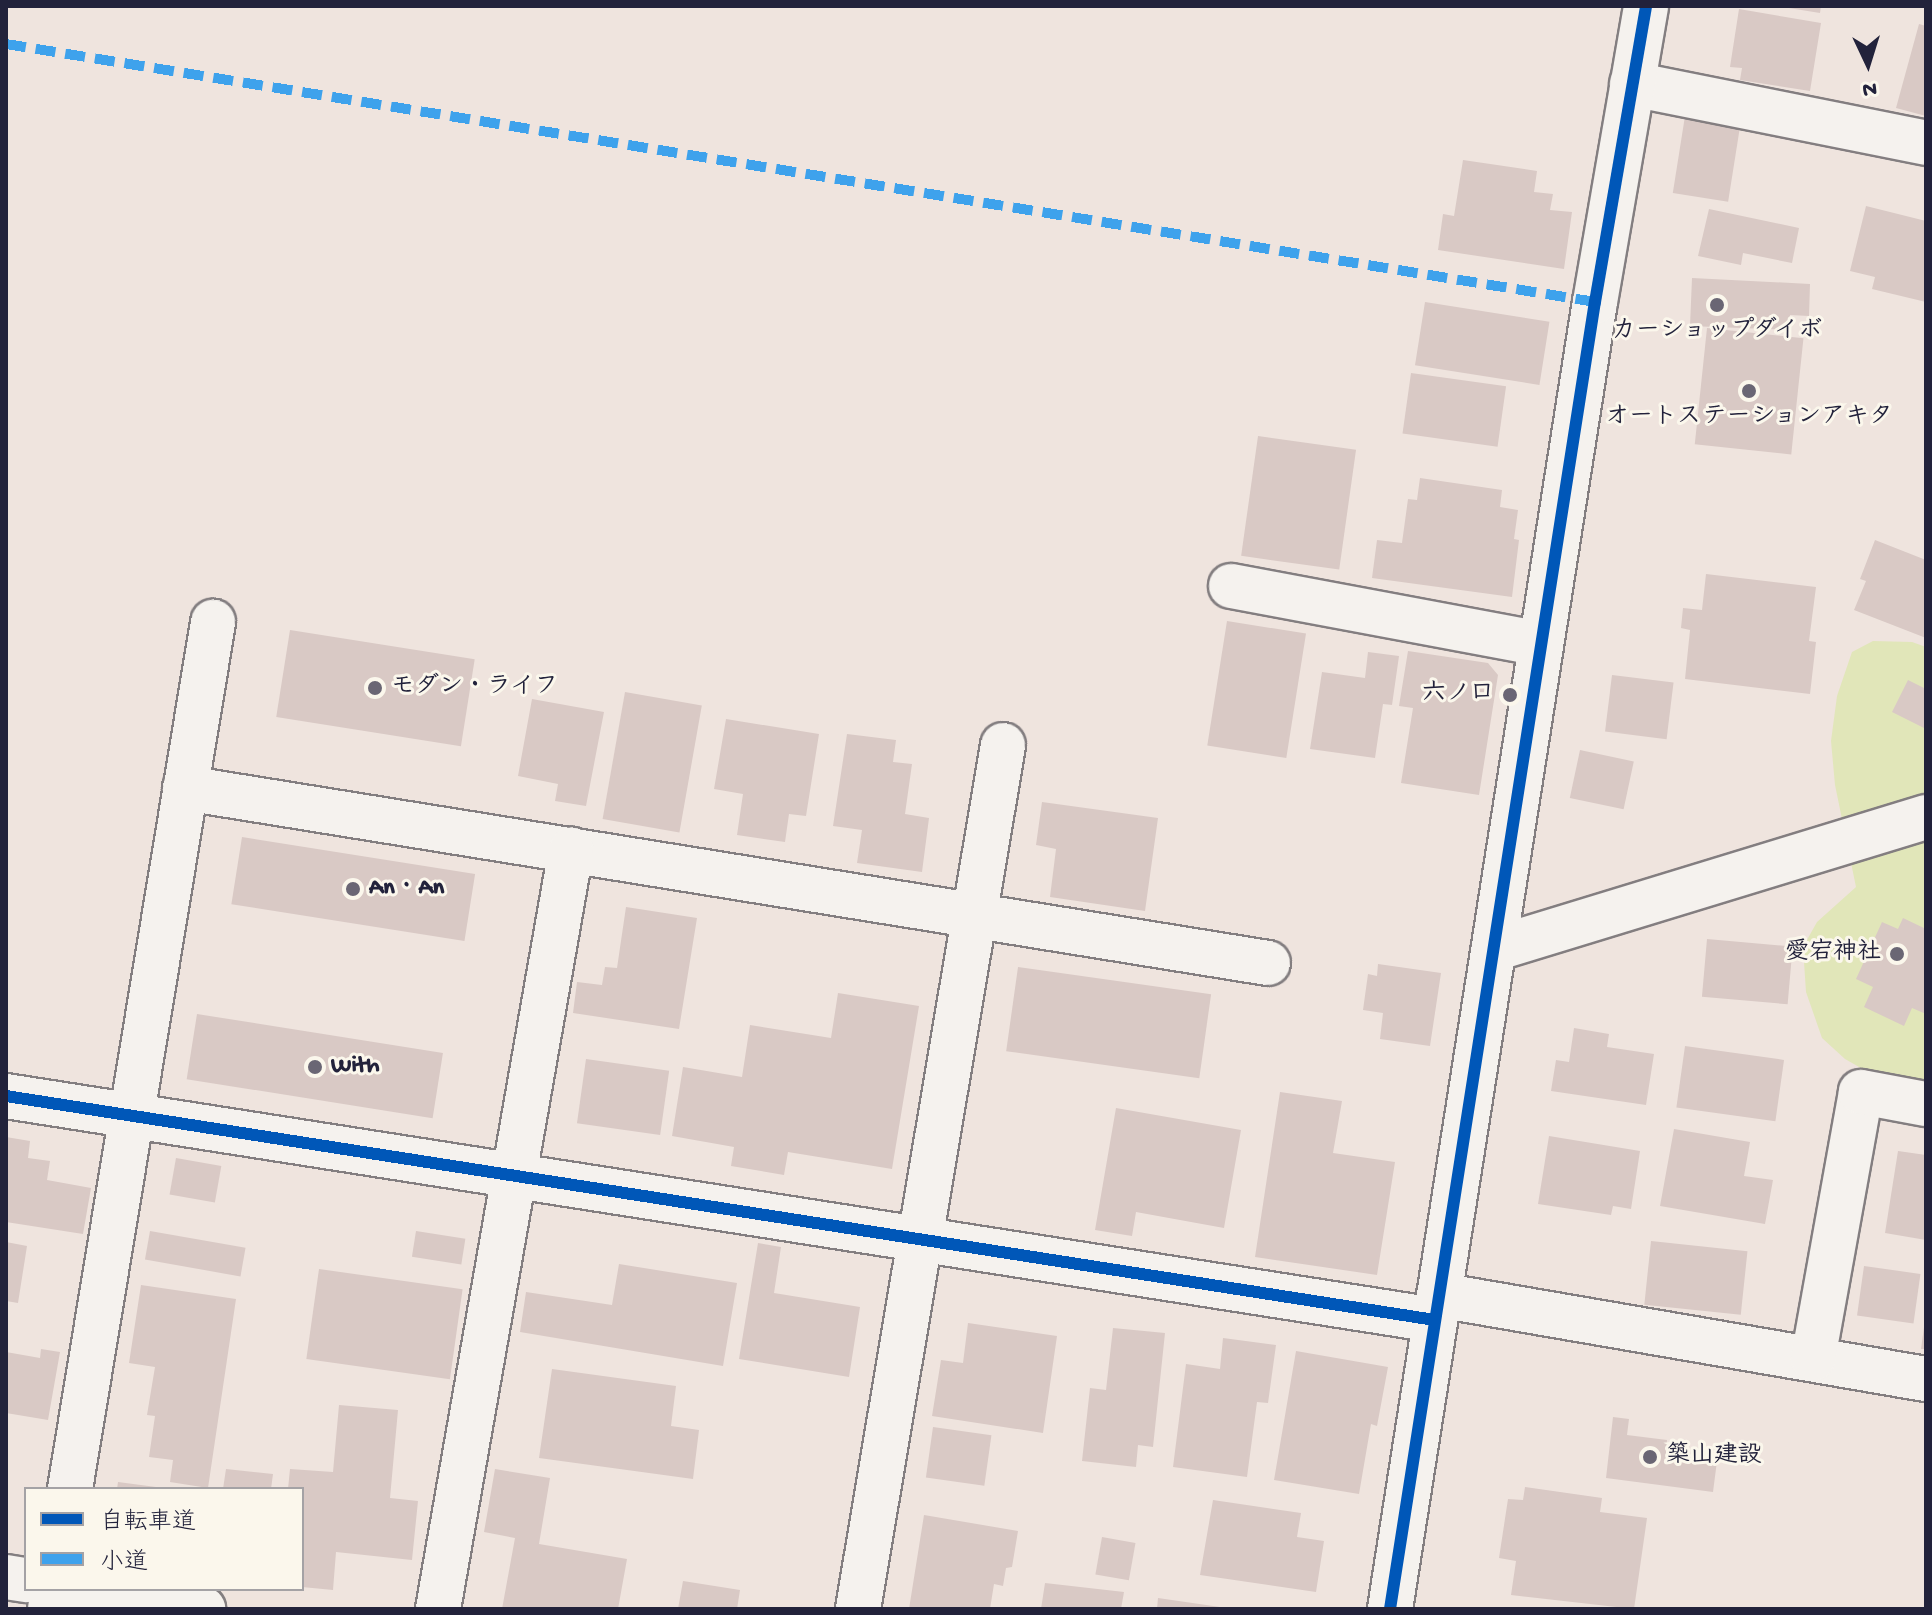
<!DOCTYPE html>
<meta charset="utf-8">
<style>
body{margin:0}
#map{position:relative;width:1932px;height:1615px;overflow:hidden;background:#efe4de;font-family:"Gochi Hand","Klee One",sans-serif}
div>[style]{position:absolute}
[style*='--x']{left:calc(var(--x)*1px);top:calc(var(--y)*1px);width:calc(var(--w)*1px);rotate:calc(var(--a)*1deg)}
.green>*{inset:0;background:#e1e6b9}
.building>*{inset:0;background:#d9c9c5;transform-origin:0 0}
.roads{filter:drop-shadow(2px 0 #837e80) drop-shadow(-2px 0 #837e80) drop-shadow(0 2px #837e80) drop-shadow(0 -2px #837e80)}
.minor>*{height:44px;margin:-22px;padding:0 22px;transform-origin:22px;border-radius:22px;background:#f5f2ee}
.quiet>*{height:10px;margin-top:-5px;transform-origin:0;background:repeating-linear-gradient(90deg,#3ea2ec 0 20px,transparent 0 30px)}
.cycleway>*{height:12px;margin:-6px;padding:0 6px;transform-origin:6px;border-radius:6px;background:#0057b8}
.dots>*{width:22px;height:22px;translate:-50% -50%;box-sizing:border-box;border:4px solid #fbf7ec;border-radius:50%}
span{translate:-50% -50%;white-space:nowrap;text-align:center;line-height:1.15;-webkit-text-stroke:6px #fbf7ec;paint-order:stroke}
.poi-label{font-size:24px;color:#22223b;font-weight:700}
.left{translate:0 -50%;text-align:left}
.right{translate:-100% -50%;text-align:right}
.frame{position:absolute;inset:0;border:8px solid #22223b;pointer-events:none}
.legend{position:absolute;left:24px;top:1487px;width:280px;height:104px;box-sizing:border-box;background:#fbf7ec;border:2px solid #a4a2a5;margin:0;padding:10px 14px;list-style:none;font-size:24px;color:#22223b}
.legend li{display:flex;align-items:center;gap:16px;height:40px}
.legend b{width:40px;border:2px solid #a4a2a5}
.north{position:absolute;left:1828px;top:24px;width:80px;height:80px;-webkit-text-stroke:6px #fbf7ec;paint-order:stroke;rotate:176deg;font-size:22px;font-weight:700;line-height:32px;text-align:center;color:#22223b}
.north::after{content:'';display:block;margin:auto;width:28px;height:36px;background:#22223b;clip-path:polygon(50% 0,100% 100%,50% 72%,0 100%)}
</style>
<div id="map">
<div class="green">
<div style="clip-path:polygon(1873px 641px,1912px 642px,1926px 647px,1926px 1089px,1875px 1076px,1845px 1059px,1822px 1038px,1806px 992px,1803px 947px,1817px 922px,1856px 887px,1835px 785px,1831px 741px,1837px 696px,1852px 652px)"></div>
</div>
<div class="building">
<div style="clip-path:polygon(1777px 6px,1821px 6px,1820px 13px)"></div>
<div style="clip-path:polygon(1739px 9px,1821px 23px,1810px 91px,1740px 80px,1742px 68px,1730px 67px)"></div>
<div style="clip-path:polygon(1919px 24px,1926px 26px,1926px 116px,1896px 108px)"></div>
<div style="left:1685px;top:116px;width:56px;height:78px;rotate:9deg"></div>
<div style="clip-path:polygon(1463px 160px,1537px 171px,1534px 192px,1553px 194px,1550px 210px,1572px 212px,1564px 269px,1438px 250px,1443px 214px,1454px 216px)"></div>
<div style="clip-path:polygon(1866px 206px,1926px 221px,1926px 302px,1872px 289px,1875px 277px,1850px 271px)"></div>
<div style="clip-path:polygon(1709px 209px,1799px 228px,1792px 263px,1743px 253px,1741px 265px,1698px 256px)"></div>
<div style="clip-path:polygon(1692px 278px,1810px 284px,1809px 316px,1790px 315px,1790px 330px,1690px 326px)"></div>
<div style="left:1425px;top:302px;width:126px;height:64px;rotate:9deg"></div>
<div style="left:1707px;top:328px;width:97px;height:117px;rotate:6deg"></div>
<div style="left:1411px;top:373px;width:96px;height:61px;rotate:8deg"></div>
<div style="left:1258px;top:436px;width:99px;height:121px;rotate:8deg"></div>
<div style="clip-path:polygon(1420px 478px,1502px 490px,1500px 507px,1518px 510px,1514px 539px,1519px 540px,1512px 597px,1372px 578px,1377px 540px,1402px 543px,1408px 499px,1417px 500px)"></div>
<div style="clip-path:polygon(1875px 540px,1926px 560px,1926px 638px,1854px 610px,1866px 581px,1860px 579px)"></div>
<div style="clip-path:polygon(1706px 574px,1816px 587px,1809px 641px,1816px 642px,1810px 694px,1685px 679px,1690px 630px,1681px 628px,1683px 608px,1702px 610px)"></div>
<div style="left:1227px;top:621px;width:80px;height:126px;rotate:9deg"></div>
<div style="left:290px;top:630px;width:187px;height:88px;rotate:9deg"></div>
<div style="clip-path:polygon(1408px 651px,1488px 663px,1498px 675px,1479px 795px,1401px 783px,1413px 708px,1399px 706px)"></div>
<div style="clip-path:polygon(1368px 652px,1399px 656px,1392px 705px,1383px 704px,1375px 758px,1310px 749px,1322px 672px,1365px 678px)"></div>
<div style="left:1612px;top:675px;width:62px;height:57px;rotate:7deg"></div>
<div style="clip-path:polygon(1908px 680px,1926px 689px,1926px 729px,1892px 712px)"></div>
<div style="left:625px;top:692px;width:78px;height:129px;rotate:10deg"></div>
<div style="clip-path:polygon(532px 699px,604px 712px,586px 806px,555px 801px,558px 784px,518px 776px)"></div>
<div style="clip-path:polygon(726px 719px,819px 734px,806px 816px,789px 814px,785px 842px,737px 835px,743px 794px,714px 789px)"></div>
<div style="clip-path:polygon(847px 734px,896px 740px,893px 762px,912px 764px,905px 814px,929px 818px,922px 872px,857px 863px,862px 830px,833px 826px)"></div>
<div style="left:1580px;top:750px;width:55px;height:49px;rotate:12deg"></div>
<div style="clip-path:polygon(1042px 802px,1158px 818px,1145px 911px,1050px 897px,1056px 849px,1036px 845px)"></div>
<div style="left:242px;top:837px;width:236px;height:68px;rotate:9deg"></div>
<div style="clip-path:polygon(626px 907px,697px 918px,679px 1029px,573px 1013px,577px 982px,602px 985px,605px 967px,617px 968px)"></div>
<div style="clip-path:polygon(1903px 918px,1926px 929px,1926px 1014px,1912px 1008px,1904px 1026px,1864px 1007px,1873px 987px,1856px 979px,1882px 922px,1898px 929px)"></div>
<div style="left:1707px;top:939px;width:86px;height:58px;rotate:5deg"></div>
<div style="clip-path:polygon(1378px 964px,1441px 973px,1430px 1046px,1380px 1039px,1383px 1013px,1363px 1010px,1368px 974px,1377px 976px)"></div>
<div style="left:1018px;top:967px;width:195px;height:85px;rotate:8deg"></div>
<div style="clip-path:polygon(838px 993px,919px 1006px,892px 1169px,788px 1152px,784px 1175px,731px 1166px,734px 1147px,672px 1136px,683px 1067px,742px 1077px,750px 1025px,831px 1038px)"></div>
<div style="left:197px;top:1014px;width:249px;height:66px;rotate:9deg"></div>
<div style="clip-path:polygon(1574px 1028px,1609px 1034px,1607px 1047px,1654px 1054px,1646px 1105px,1551px 1091px,1556px 1060px,1569px 1062px)"></div>
<div style="left:1685px;top:1046px;width:100px;height:62px;rotate:8deg"></div>
<div style="left:586px;top:1059px;width:84px;height:65px;rotate:8deg"></div>
<div style="clip-path:polygon(1280px 1092px,1342px 1101px,1333px 1153px,1395px 1162px,1377px 1275px,1255px 1257px)"></div>
<div style="clip-path:polygon(1116px 1108px,1241px 1130px,1224px 1228px,1136px 1212px,1132px 1236px,1095px 1230px)"></div>
<div style="clip-path:polygon(1674px 1129px,1750px 1142px,1744px 1176px,1773px 1180px,1765px 1224px,1660px 1206px)"></div>
<div style="clip-path:polygon(1549px 1136px,1640px 1151px,1631px 1209px,1613px 1206px,1611px 1215px,1538px 1204px)"></div>
<div style="clip-path:polygon(6px 1137px,30px 1141px,28px 1158px,50px 1161px,47px 1180px,91px 1188px,83px 1234px,6px 1222px)"></div>
<div style="clip-path:polygon(1898px 1151px,1926px 1155px,1926px 1240px,1885px 1233px)"></div>
<div style="left:176px;top:1158px;width:46px;height:37px;rotate:10deg"></div>
<div style="left:150px;top:1231px;width:97px;height:29px;rotate:10deg"></div>
<div style="left:416px;top:1231px;width:50px;height:26px;rotate:9deg"></div>
<div style="left:1651px;top:1241px;width:97px;height:64px;rotate:6deg"></div>
<div style="clip-path:polygon(6px 1242px,27px 1246px,18px 1303px,6px 1301px)"></div>
<div style="clip-path:polygon(758px 1243px,781px 1247px,774px 1293px,860px 1307px,849px 1377px,739px 1359px)"></div>
<div style="clip-path:polygon(619px 1264px,737px 1283px,723px 1366px,520px 1332px,526px 1292px,612px 1305px)"></div>
<div style="left:1864px;top:1266px;width:57px;height:50px;rotate:8deg"></div>
<div style="left:319px;top:1269px;width:145px;height:91px;rotate:8deg"></div>
<div style="clip-path:polygon(141px 1285px,236px 1299px,208px 1488px,170px 1482px,173px 1460px,149px 1457px,155px 1416px,147px 1415px,155px 1367px,129px 1363px)"></div>
<div style="clip-path:polygon(968px 1323px,1057px 1336px,1043px 1433px,932px 1416px,941px 1360px,963px 1363px)"></div>
<div style="clip-path:polygon(1924px 1327px,1926px 1327px,1926px 1349px,1921px 1349px)"></div>
<div style="clip-path:polygon(1113px 1328px,1165px 1333px,1153px 1447px,1138px 1445px,1136px 1467px,1082px 1461px,1090px 1388px,1106px 1390px)"></div>
<div style="clip-path:polygon(1223px 1338px,1276px 1345px,1268px 1403px,1257px 1402px,1247px 1477px,1173px 1467px,1186px 1364px,1220px 1369px)"></div>
<div style="clip-path:polygon(41px 1349px,60px 1352px,48px 1420px,6px 1413px,6px 1352px,40px 1358px)"></div>
<div style="clip-path:polygon(1296px 1351px,1388px 1367px,1377px 1426px,1371px 1424px,1359px 1494px,1274px 1480px)"></div>
<div style="clip-path:polygon(552px 1369px,676px 1386px,671px 1426px,699px 1430px,693px 1479px,539px 1458px)"></div>
<div style="clip-path:polygon(339px 1405px,398px 1410px,390px 1498px,418px 1501px,412px 1560px,336px 1552px,333px 1590px,302px 1587px,302px 1489px,288px 1489px,290px 1469px,333px 1472px)"></div>
<div style="clip-path:polygon(1613px 1417px,1629px 1419px,1627px 1435px,1667px 1440px,1666px 1454px,1717px 1461px,1713px 1492px,1606px 1478px)"></div>
<div style="left:933px;top:1427px;width:59px;height:51px;rotate:8deg"></div>
<div style="clip-path:polygon(226px 1469px,273px 1474px,271px 1489px,223px 1489px)"></div>
<div style="clip-path:polygon(495px 1469px,550px 1478px,539px 1544px,627px 1559px,618px 1609px,502px 1609px,515px 1538px,484px 1532px)"></div>
<div style="clip-path:polygon(118px 1482px,156px 1487px,155px 1489px,117px 1489px)"></div>
<div style="clip-path:polygon(1525px 1487px,1602px 1498px,1600px 1512px,1647px 1518px,1634px 1609px,1511px 1595px,1516px 1561px,1499px 1558px,1508px 1499px,1523px 1500px)"></div>
<div style="clip-path:polygon(1213px 1500px,1301px 1513px,1297px 1537px,1324px 1541px,1316px 1592px,1200px 1575px)"></div>
<div style="clip-path:polygon(924px 1515px,1018px 1531px,1012px 1567px,1006px 1568px,1003px 1586px,994px 1584px,990px 1609px,909px 1609px)"></div>
<div style="left:1102px;top:1537px;width:34px;height:38px;rotate:10deg"></div>
<div style="clip-path:polygon(683px 1581px,740px 1590px,737px 1609px,678px 1609px)"></div>
<div style="clip-path:polygon(1045px 1583px,1124px 1592px,1121px 1609px,1041px 1609px)"></div>
<div style="clip-path:polygon(1158px 1598px,1220px 1607px,1220px 1609px,1157px 1609px)"></div>
</div>
<div class="roads">
<div class="minor">
<div style="--x:1632;--y:84;--w:300;--a:11.3"></div>
<div style="--x:1231;--y:586;--w:315;--a:10.6"></div>
<div style="--x:185;--y:788;--w:1097;--a:9.18"></div>
<div style="--x:1494;--y:949;--w:452;--a:-17"></div>
<div style="--x:6;--y:1096;--w:1446;--a:8.91"></div>
<div style="--x:1439;--y:1295;--w:494;--a:9.8"></div>
<div style="--x:1813;--y:1359;--w:271;--a:-79.8"></div>
<div style="--x:1861;--y:1092;--w:66;--a:10.5"></div>
<div style="--x:70;--y:1489;--w:879;--a:-80.63"></div>
<div style="--x:6;--y:1577;--w:20;--a:9"></div>
<div style="--x:81;--y:1589;--w:124;--a:9.3"></div>
<div style="--x:50;--y:1609;--w:20;--a:-81"></div>
<div style="--x:438;--y:1609;--w:771;--a:-80.06"></div>
<div style="--x:858;--y:1609;--w:876;--a:-80.47"></div>
<div style="--x:1390;--y:1609;--w:1323;--a:-81.09"></div>
<div style="--x:1595;--y:302;--w:300;--a:-80.2"></div>
</div>
</div>
<div class="quiet">
<div style="--x:6;--y:44;--w:1610;--a:9.22"></div>
</div>
<div class="cycleway">
<div style="--x:6;--y:1096;--w:1446;--a:8.91"></div>
<div style="--x:1390;--y:1609;--w:1323;--a:-81.09"></div>
<div style="--x:1595;--y:302;--w:300;--a:-80.2"></div>
</div>
<div class="dots">
<div style="left:1717px;top:305px;background:#6a6674"></div>
<div style="left:1749px;top:391px;background:#6a6674"></div>
<div style="left:375px;top:688px;background:#6a6674"></div>
<div style="left:1510px;top:695px;background:#6a6674"></div>
<div style="left:353px;top:889px;background:#6a6674"></div>
<div style="left:1897px;top:954px;background:#6a6674"></div>
<div style="left:315px;top:1067px;background:#6a6674"></div>
<div style="left:1650px;top:1457px;background:#6a6674"></div>
</div>
<div class="poi-label">
<span style="left:1717px;top:332px">カーショップダイボ</span>
<span style="left:1749px;top:418px">オートステーションアキタ</span>
<span class="left" style="left:391px;top:688px">モダン・ライフ</span>
<span class="right" style="left:1494px;top:695px">六ノ口</span>
<span class="left" style="left:369px;top:889px">An・An</span>
<span class="right" style="left:1881px;top:954px">愛宕神社</span>
<span class="left" style="left:331px;top:1067px">With</span>
<span class="left" style="left:1666px;top:1457px">築山建設</span>
</div>
<div class="frame"></div>
<ul class="legend">
<li><b style="height:10px;background:#0057b8"></b>自転車道</li>
<li><b style="height:10px;background:#3ea2ec"></b>小道</li>
</ul>
<div class="north">N</div>
</div>
